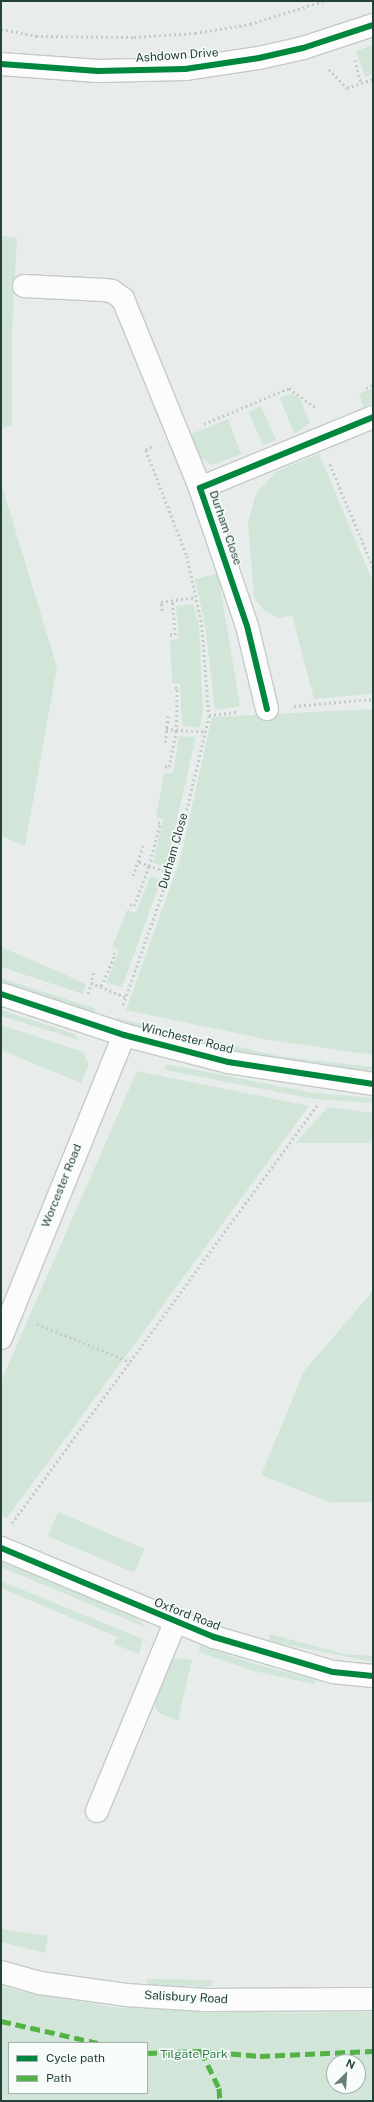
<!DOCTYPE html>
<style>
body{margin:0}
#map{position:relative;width:374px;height:2102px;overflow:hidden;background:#e8edeb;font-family:"Public Sans",sans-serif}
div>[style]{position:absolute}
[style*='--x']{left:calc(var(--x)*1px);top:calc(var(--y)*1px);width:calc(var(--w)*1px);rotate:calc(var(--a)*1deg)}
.green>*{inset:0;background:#d1e6d8;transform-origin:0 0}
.path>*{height:2.5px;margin-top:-1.25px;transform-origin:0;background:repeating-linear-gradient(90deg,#c3ccca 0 2px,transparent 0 5px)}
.roads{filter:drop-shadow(1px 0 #c5cac8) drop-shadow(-1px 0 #c5cac8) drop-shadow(0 1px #c5cac8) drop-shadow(0 -1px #c5cac8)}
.minor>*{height:22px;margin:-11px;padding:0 11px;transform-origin:11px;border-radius:11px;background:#fcfcfc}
.quiet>*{height:5px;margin-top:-2.5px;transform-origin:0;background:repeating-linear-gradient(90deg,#55b346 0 10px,transparent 0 15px)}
.cycleway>*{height:6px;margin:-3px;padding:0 3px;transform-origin:3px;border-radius:3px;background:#00873e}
span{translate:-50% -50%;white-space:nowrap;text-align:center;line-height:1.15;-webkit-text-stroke:3px #f7fbf9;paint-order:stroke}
.street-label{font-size:12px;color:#24423a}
.park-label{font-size:12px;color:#2d7a4b}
.frame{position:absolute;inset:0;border:2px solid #24423a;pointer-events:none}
.legend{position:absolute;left:8px;top:2042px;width:140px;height:52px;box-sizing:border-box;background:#f7fbf9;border:1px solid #a3b1ad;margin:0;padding:5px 7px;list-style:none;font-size:12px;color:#24423a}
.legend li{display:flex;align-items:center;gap:8px;height:20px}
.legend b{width:20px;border:1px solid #a3b1ad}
.north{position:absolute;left:326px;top:2054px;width:40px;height:40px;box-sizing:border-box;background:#f7fbf9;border:1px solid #a3b1ad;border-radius:50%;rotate:25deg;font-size:11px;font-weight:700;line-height:16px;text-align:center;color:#24423a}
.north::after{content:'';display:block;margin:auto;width:14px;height:18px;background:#697e78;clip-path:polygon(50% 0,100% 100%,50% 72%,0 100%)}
</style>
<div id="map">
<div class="green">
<div style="clip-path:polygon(373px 45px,373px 74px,365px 77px,356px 51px)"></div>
<div style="clip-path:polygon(1px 236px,17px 238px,12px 333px,12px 425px,1px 429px)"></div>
<div style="clip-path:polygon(373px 388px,373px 403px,363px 407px,359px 394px)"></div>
<div style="clip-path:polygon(292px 393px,300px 399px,310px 423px,294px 434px,280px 398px)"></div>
<div style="left:261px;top:406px;width:37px;height:14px;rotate:66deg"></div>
<div style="clip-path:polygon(228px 419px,241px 454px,212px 465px,198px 455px,191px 434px)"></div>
<div style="clip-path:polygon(319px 454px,373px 582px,373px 694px,314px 699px,292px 615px,279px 618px,265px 611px,254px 598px,248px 523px,256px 493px,277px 471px)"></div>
<div style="clip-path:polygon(1px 483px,57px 667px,25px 846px,1px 836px)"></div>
<div style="clip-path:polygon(218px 573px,240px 706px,215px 710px,205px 625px,195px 579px)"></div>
<div style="clip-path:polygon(193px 604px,199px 625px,203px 713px,200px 728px,182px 725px,180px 684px,172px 683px,170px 640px,179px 639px,176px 606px)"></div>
<div style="clip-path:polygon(373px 709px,373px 1055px,269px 1040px,126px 1010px,180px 860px,212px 717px)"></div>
<div style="clip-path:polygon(179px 736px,196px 737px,166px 867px,153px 863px,163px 819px,156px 817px,164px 773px,173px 773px)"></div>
<div style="clip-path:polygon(150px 876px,161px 880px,122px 987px,106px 983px,119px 950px,112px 947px,127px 910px,136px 913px)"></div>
<div style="clip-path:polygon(1px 947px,82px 982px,86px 984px,83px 994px,1px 967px)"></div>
<div style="left:1px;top:978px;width:99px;height:5px;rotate:18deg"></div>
<div style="clip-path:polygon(1px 1010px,75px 1034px,79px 1040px,1px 1016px)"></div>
<div style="clip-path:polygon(117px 1018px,278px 1056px,373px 1067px,373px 1073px,278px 1061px,215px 1049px,111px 1022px)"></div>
<div style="clip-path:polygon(1px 1025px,83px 1052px,89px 1064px,81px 1083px,1px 1050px)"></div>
<div style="clip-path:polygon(166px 1064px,315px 1093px,373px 1098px,373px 1103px,314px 1099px,165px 1070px)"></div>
<div style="clip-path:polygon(137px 1071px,309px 1106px,7px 1518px,1px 1515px,1px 1381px)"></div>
<div style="clip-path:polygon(328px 1107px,373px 1113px,371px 1143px,295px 1143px)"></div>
<div style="clip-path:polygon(373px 1291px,373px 1502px,329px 1502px,261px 1475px,304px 1371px)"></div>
<div style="left:58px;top:1512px;width:94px;height:26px;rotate:23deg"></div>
<div style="clip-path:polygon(1px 1559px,136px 1617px,147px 1628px,1px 1567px)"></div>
<div style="clip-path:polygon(1px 1581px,143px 1639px,139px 1654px,114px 1644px,117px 1637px,1px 1588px)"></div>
<div style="clip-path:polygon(270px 1634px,345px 1654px,373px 1656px,373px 1662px,268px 1641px)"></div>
<div style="clip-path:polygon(200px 1645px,255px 1664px,316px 1680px,314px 1684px,254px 1671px,199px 1652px)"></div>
<div style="clip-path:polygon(179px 1658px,192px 1660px,178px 1721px,159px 1713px,153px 1704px,167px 1666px,173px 1660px)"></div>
<div style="clip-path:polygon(1px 1929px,48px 1936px,45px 1953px,1px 1942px)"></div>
<div style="clip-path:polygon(147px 1979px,212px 1980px,211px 1987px,148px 1985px)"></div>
<div style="clip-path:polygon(evenodd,1px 1985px,20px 1991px,112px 2007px,286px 2013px,373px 2012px,373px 2101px,1px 2101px,1px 1985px,9px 2043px,147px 2043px,147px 2093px,9px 2093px,9px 2043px,1px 1985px,334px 2062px,358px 2062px,358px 2086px,334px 2086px,334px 2062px)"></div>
</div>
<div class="path">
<div style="--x:1;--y:29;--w:36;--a:11"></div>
<div style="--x:36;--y:36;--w:98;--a:0.6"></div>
<div style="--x:134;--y:37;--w:61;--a:-3.8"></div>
<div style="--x:195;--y:33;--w:56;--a:-9.3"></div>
<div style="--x:250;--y:24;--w:77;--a:-17.3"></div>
<div style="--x:355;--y:60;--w:23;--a:75"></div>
<div style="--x:329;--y:69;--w:26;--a:47"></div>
<div style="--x:347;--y:88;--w:28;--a:-19"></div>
<div style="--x:366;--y:388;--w:8;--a:-23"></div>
<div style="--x:204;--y:424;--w:92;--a:-23"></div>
<div style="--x:289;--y:388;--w:34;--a:36"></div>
<div style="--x:152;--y:447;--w:7;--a:153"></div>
<div style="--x:146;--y:450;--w:114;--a:68.9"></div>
<div style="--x:187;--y:556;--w:71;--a:77.7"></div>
<div style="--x:202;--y:625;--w:90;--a:85.6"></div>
<div style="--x:330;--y:464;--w:112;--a:67.3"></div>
<div style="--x:162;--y:611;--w:9;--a:-96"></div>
<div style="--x:161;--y:602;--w:34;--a:-8"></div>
<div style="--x:170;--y:634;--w:5;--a:11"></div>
<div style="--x:175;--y:635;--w:34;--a:-95"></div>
<div style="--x:294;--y:706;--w:79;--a:-5.1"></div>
<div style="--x:166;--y:729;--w:39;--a:4"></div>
<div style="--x:165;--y:743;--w:27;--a:-84"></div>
<div style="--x:165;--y:766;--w:4;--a:14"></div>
<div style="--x:169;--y:767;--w:36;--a:-79"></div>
<div style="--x:176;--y:732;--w:44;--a:-88.7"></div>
<div style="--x:177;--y:688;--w:5;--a:180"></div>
<div style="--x:139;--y:862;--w:32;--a:20"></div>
<div style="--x:133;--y:876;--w:32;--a:-72"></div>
<div style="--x:130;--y:904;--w:4;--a:27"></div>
<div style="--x:134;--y:906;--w:43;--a:-69.4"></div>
<div style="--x:149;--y:866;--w:44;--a:-75.7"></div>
<div style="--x:160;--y:823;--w:5;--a:180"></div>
<div style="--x:94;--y:973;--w:10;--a:107"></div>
<div style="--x:91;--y:983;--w:37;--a:22"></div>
<div style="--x:101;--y:986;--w:35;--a:-66"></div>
<div style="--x:115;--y:954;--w:5;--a:-158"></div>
<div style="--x:88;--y:994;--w:11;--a:-75"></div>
<div style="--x:123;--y:1005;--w:160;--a:-70.7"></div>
<div style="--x:176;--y:854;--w:143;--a:-76.6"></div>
<div style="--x:209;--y:715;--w:30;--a:-6"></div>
<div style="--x:37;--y:1324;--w:101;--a:22"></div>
<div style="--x:12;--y:1523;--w:519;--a:-53.86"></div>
</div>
<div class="roads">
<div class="minor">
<div style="--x:1;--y:64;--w:97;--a:4.1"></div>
<div style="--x:98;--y:71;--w:87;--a:-1.3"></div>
<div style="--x:185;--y:69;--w:75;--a:-8.5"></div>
<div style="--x:259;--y:58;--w:45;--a:-12.8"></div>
<div style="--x:303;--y:48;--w:74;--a:-18.2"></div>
<div style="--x:24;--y:286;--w:80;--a:2.9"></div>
<div style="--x:104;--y:290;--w:8;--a:7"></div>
<div style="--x:112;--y:291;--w:14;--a:36"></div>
<div style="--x:123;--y:299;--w:204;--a:67.8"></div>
<div style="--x:267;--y:709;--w:85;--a:-103.5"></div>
<div style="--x:247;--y:626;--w:146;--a:-108.8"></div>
<div style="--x:200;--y:488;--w:187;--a:-22.3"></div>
<div style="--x:1;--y:994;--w:130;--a:18.4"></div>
<div style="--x:124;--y:1035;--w:107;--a:14.6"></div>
<div style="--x:228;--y:1062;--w:147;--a:8.6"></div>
<div style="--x:1;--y:1338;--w:327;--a:-67.9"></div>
<div style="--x:1;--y:1548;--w:231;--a:22.7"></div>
<div style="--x:214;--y:1637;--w:124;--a:16.4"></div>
<div style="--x:333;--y:1672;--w:40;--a:5.7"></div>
<div style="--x:97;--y:1811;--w:204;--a:-67.5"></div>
<div style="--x:1;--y:1972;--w:41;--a:15.8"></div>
<div style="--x:40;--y:1983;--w:87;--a:7.9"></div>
<div style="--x:126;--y:1995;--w:79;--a:3.6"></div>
<div style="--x:205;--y:2000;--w:168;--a:-0.3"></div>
</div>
</div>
<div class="quiet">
<div style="--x:1;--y:2021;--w:99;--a:12.8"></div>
<div style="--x:201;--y:2051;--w:41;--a:64.1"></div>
<div style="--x:219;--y:2088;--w:13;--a:86"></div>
<div style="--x:147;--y:2053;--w:54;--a:-2.1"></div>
<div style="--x:201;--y:2051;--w:59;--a:4.8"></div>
<div style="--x:260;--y:2056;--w:113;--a:-2.5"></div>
</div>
<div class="cycleway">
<div style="--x:1;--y:64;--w:97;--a:4.1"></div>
<div style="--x:98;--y:71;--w:87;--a:-1.3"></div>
<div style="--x:185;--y:69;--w:75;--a:-8.5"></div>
<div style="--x:259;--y:58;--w:45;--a:-12.8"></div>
<div style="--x:303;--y:48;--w:74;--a:-18.2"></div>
<div style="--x:267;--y:709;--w:85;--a:-103.5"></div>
<div style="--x:247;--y:626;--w:146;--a:-108.8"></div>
<div style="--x:200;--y:488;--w:187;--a:-22.3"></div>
<div style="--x:1;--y:994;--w:130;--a:18.4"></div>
<div style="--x:124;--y:1035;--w:107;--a:14.6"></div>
<div style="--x:228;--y:1062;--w:147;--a:8.6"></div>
<div style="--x:1;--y:1548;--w:231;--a:22.7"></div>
<div style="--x:214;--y:1637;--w:124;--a:16.4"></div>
<div style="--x:333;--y:1672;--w:40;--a:5.7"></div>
</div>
<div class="street-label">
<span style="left:177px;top:56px;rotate:-4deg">Ashdown Drive</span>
<span style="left:225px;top:528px;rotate:71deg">Durham Close</span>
<span style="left:174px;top:851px;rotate:-74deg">Durham Close</span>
<span style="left:187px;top:1039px;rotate:14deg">Winchester Road</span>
<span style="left:62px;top:1186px;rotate:-68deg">Worcester Road</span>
<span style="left:187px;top:1615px;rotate:21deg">Oxford Road</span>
<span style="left:186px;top:1998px;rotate:3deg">Salisbury Road</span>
</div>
<div class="park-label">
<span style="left:194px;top:2055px">Tilgate Park</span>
</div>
<div class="frame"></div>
<ul class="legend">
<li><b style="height:5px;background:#00873e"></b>Cycle path</li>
<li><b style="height:5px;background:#55b346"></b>Path</li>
</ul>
<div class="north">N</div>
</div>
